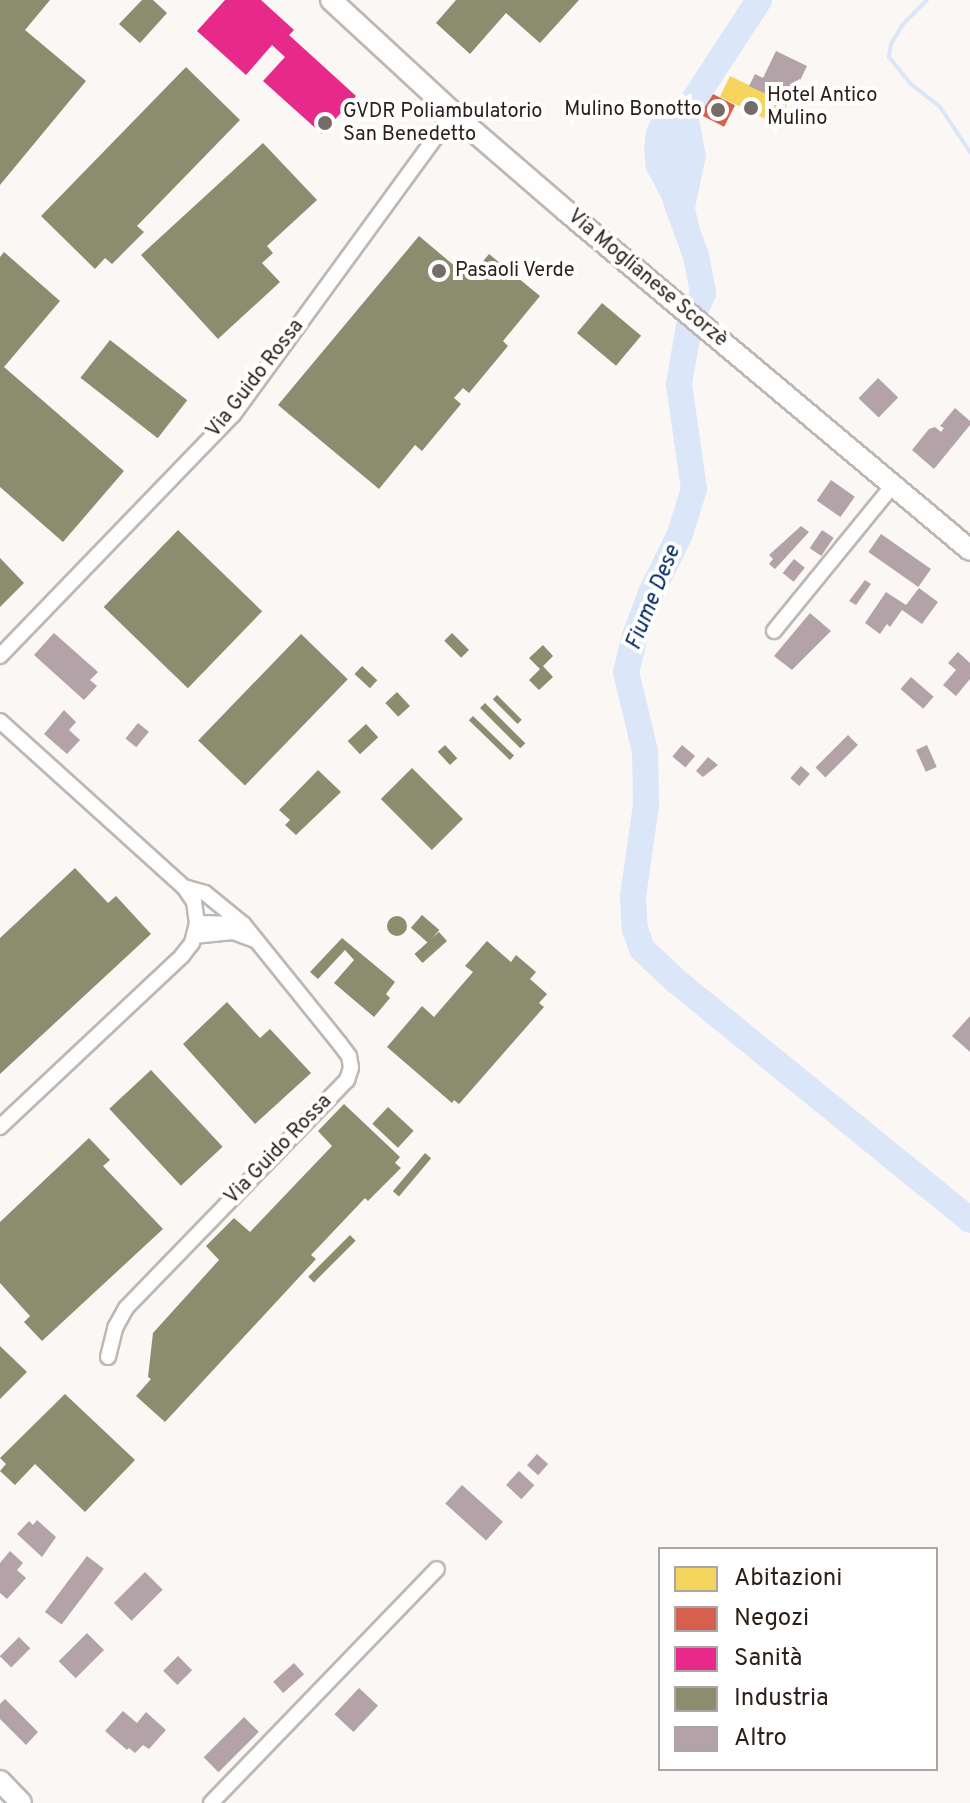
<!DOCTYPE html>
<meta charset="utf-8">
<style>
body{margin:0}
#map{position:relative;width:970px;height:1803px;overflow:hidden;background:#faf7f5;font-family:Overpass,sans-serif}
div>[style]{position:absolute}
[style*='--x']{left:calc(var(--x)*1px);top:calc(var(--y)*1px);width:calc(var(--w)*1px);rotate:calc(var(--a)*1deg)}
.water>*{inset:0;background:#dbe6f8}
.homes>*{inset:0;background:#f6d55c;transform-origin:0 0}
.shops>*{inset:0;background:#d6604d;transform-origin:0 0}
.health>*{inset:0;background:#e7298a}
.industry>*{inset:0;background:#8c8c6e;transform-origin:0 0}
.round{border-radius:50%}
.stream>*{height:4px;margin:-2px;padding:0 2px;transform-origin:2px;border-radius:2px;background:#dbe6f8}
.river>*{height:26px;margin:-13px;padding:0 13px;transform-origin:13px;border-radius:13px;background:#dbe6f8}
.building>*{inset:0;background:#b3a3a9;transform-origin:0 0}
.roads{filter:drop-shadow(2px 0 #beb7b2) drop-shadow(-2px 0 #beb7b2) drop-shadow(0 2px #beb7b2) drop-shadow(0 -2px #beb7b2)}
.minor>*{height:14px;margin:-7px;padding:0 7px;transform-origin:7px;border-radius:7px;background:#fefefe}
.secondary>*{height:20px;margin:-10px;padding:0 10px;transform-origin:10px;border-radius:10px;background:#fefefe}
.dots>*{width:22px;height:22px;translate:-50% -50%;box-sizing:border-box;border:4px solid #fff;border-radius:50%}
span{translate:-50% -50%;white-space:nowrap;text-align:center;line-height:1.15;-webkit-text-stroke:8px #fff;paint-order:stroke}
.poi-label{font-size:20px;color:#2d201a}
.left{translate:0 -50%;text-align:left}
.right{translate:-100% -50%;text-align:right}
.street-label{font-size:20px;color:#2d201a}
.water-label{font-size:22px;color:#042860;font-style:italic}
.legend{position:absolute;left:658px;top:1547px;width:280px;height:224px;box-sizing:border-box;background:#fff;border:2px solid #aba6a3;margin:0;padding:10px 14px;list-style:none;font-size:24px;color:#2d201a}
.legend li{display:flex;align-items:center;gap:16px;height:40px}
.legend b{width:40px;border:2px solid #aba6a3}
</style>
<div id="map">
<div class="water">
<div style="clip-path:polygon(685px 102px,701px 111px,699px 119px,706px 156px,695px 208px,699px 226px,682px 237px,646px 169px,644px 151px,646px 130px,656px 111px)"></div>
</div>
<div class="homes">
<div style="left:730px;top:76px;width:64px;height:23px;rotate:26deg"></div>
</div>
<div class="shops">
<div style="left:711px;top:93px;width:27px;height:24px;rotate:27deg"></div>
</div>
<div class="health">
<div style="clip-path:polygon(225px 0,261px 0,294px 30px,289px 35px,356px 96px,322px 134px,263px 81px,285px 57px,272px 45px,246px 75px,197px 31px)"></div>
</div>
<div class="industry">
<div style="clip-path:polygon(0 0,50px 0,25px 30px,86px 81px,0 185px)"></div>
<div style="clip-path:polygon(142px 0,153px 0,167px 13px,140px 43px,119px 24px)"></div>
<div style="clip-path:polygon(456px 0,579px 0,540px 43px,506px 13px,470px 54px,436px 23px)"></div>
<div style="clip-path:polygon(186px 67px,240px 120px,137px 226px,144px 232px,112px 264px,105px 258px,95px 269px,41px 216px)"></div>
<div style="clip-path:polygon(263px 143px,317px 200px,267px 246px,273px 253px,262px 263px,280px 282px,218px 339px,141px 255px)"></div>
<div style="clip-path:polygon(419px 236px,469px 278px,489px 254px,540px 296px,503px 341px,508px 346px,469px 393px,463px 388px,454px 398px,461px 404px,422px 451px,415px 445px,379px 489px,278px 405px)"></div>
<div style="clip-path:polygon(4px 252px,60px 301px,4px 367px,124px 471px,63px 542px,0 487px,0 257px)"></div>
<div style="left:602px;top:303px;width:51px;height:39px;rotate:40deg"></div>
<div style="left:110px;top:340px;width:98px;height:48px;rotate:38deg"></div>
<div style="left:178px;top:530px;width:117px;height:107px;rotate:44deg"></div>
<div style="clip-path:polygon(0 558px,24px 583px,0 607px)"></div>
<div style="left:452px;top:633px;width:24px;height:11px;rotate:45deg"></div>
<div style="left:301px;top:634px;width:65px;height:148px;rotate:44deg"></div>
<div style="clip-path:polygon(543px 645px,553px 656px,543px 666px,553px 677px,539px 690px,529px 680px,540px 669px,529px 658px)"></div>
<div style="left:362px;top:666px;width:21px;height:11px;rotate:43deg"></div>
<div style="left:397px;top:692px;width:19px;height:16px;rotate:47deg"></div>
<div style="left:497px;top:695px;width:35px;height:6px;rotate:45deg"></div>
<div style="left:485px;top:703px;width:57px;height:7px;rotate:45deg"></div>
<div style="left:473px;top:716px;width:57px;height:6px;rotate:44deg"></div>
<div style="left:366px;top:724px;width:18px;height:25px;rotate:47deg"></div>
<div style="left:445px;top:745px;width:18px;height:10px;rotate:47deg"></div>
<div style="left:412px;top:768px;width:72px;height:44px;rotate:45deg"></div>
<div style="clip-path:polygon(318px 770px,341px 792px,296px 835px,285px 825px,290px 820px,279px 810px)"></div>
<div style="clip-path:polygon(75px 868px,108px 903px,116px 896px,151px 934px,0 1074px,0 938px)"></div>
<div style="left:422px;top:915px;width:23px;height:17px;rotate:41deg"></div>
<div class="round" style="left:387px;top:916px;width:20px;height:20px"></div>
<div style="left:439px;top:932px;width:12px;height:33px;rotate:48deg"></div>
<div style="clip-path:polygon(342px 938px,395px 982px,386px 994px,390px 998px,374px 1017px,334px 983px,354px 960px,345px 950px,318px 979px,310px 972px)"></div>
<div style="clip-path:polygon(487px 941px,511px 962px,516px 955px,536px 972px,530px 979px,547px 994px,539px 1003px,544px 1007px,459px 1104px,454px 1100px,452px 1103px,387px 1047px,422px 1006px,434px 1017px,473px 972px,465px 966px)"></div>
<div style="clip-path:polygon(227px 1002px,260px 1038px,270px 1029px,311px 1073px,255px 1124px,183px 1044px)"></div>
<div style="left:151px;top:1070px;width:105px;height:57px;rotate:47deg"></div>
<div style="clip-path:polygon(344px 1104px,400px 1157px,395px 1163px,401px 1168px,368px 1201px,365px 1198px,311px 1255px,316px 1259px,165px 1422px,136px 1396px,151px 1379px,148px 1377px,153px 1333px,219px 1260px,206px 1246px,234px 1218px,250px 1232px,332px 1146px,318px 1131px)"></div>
<div style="left:388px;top:1107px;width:35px;height:23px;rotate:43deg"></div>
<div style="clip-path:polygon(89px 1138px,110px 1160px,103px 1166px,163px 1229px,42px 1341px,24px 1322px,30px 1316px,0 1283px,0 1222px)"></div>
<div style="left:425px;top:1153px;width:8px;height:50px;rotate:40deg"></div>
<div style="left:350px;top:1235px;width:8px;height:59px;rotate:45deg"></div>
<div style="clip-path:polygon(0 1346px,27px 1372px,0 1399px)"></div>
<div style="clip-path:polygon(65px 1394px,135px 1460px,85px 1512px,35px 1464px,15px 1485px,0 1471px,6px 1464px,0 1458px)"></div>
</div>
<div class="stream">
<div style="--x:927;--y:0;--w:34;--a:135"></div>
<div style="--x:903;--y:24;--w:23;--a:121"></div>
<div style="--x:891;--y:44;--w:13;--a:99"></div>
<div style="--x:889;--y:57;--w:36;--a:51"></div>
<div style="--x:912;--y:85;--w:36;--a:38"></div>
<div style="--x:940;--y:107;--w:54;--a:56.3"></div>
</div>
<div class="river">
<div style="--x:671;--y:135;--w:161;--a:-56.9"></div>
<div style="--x:676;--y:201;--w:59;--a:70"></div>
<div style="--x:696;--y:256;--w:38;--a:79"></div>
<div style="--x:703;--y:293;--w:36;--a:113"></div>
<div style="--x:689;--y:326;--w:59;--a:99.8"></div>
<div style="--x:679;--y:384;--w:106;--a:81.9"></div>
<div style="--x:694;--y:489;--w:47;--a:107.3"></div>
<div style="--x:680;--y:534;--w:66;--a:116.2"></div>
<div style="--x:651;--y:593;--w:46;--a:110.4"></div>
<div style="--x:635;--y:636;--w:37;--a:104"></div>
<div style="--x:626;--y:672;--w:81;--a:76.5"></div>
<div style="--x:645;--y:751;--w:54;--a:88.9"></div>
<div style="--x:646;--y:805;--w:92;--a:98.1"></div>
<div style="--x:633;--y:896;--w:33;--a:87"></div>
<div style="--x:635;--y:929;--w:21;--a:71"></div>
<div style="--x:642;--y:949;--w:47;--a:43.3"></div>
<div style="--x:676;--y:981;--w:379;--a:39.1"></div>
</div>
<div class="building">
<div style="clip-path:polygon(776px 51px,807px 66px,794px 93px,772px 83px,766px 94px,749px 86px,755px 74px,763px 78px)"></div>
<div style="left:878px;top:378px;width:28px;height:28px;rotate:44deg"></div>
<div style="clip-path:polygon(955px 408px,970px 421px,970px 425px,934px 469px,912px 450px,929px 429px,935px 427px,941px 432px,944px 428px,940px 426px)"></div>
<div style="left:831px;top:480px;width:29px;height:25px;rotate:35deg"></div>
<div style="clip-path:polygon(801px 526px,809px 532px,775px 569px,769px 564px,773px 559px,769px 555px)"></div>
<div style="left:822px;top:530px;width:14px;height:22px;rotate:34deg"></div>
<div style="left:881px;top:534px;width:61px;height:22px;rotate:35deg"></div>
<div style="left:794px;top:559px;width:14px;height:18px;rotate:39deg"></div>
<div style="clip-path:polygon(865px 580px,871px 584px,856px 605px,849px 601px)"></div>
<div style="clip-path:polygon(919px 588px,938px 602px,922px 624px,902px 610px,890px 627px,887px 624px,880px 634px,865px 623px,886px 592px,906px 605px)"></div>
<div style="clip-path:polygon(810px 613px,831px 631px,792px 670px,774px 656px)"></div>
<div style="clip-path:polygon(54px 633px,98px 672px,90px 680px,97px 686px,84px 700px,34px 655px)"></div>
<div style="clip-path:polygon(958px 652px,970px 663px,970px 679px,956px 696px,943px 685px,956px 670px,948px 663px)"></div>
<div style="left:911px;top:677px;width:30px;height:16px;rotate:41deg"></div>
<div style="clip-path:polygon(64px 710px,76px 722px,69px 730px,80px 740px,67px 754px,44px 734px)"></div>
<div style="left:138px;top:723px;width:14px;height:20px;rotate:39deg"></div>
<div style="left:848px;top:735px;width:14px;height:46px;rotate:45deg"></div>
<div style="left:682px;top:745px;width:17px;height:15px;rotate:40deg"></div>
<div style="left:927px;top:745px;width:24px;height:12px;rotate:66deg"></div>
<div style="clip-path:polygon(708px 757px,718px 765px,703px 777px,696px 771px)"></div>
<div style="left:801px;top:766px;width:12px;height:16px;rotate:42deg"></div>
<div style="clip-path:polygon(970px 1016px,970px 1052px,952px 1036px)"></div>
<div style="left:537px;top:1454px;width:15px;height:15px;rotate:42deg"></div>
<div style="left:519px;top:1471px;width:21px;height:19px;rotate:43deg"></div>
<div style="left:462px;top:1485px;width:55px;height:25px;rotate:42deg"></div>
<div style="clip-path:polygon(37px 1520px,56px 1537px,42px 1557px,17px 1534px,29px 1521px,33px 1525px)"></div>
<div style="clip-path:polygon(10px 1551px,23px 1563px,17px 1570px,26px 1578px,7px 1599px,0 1593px,0 1563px)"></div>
<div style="left:87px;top:1556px;width:21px;height:70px;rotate:37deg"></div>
<div style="left:145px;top:1572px;width:25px;height:44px;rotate:45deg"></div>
<div style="left:87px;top:1633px;width:24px;height:40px;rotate:45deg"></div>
<div style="left:19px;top:1637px;width:16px;height:27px;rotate:45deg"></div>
<div style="left:178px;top:1656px;width:20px;height:21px;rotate:45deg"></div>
<div style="left:294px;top:1663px;width:15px;height:28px;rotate:48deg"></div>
<div style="left:359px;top:1688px;width:26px;height:36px;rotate:43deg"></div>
<div style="clip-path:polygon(5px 1699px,38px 1732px,26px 1745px,0 1719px,0 1704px)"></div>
<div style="clip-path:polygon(123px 1711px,137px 1723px,146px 1712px,166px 1730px,149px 1749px,143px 1745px,135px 1753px,129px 1748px,127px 1750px,105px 1731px)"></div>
<div style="left:244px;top:1717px;width:21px;height:57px;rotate:45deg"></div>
</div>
<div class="roads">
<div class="minor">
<div style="--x:774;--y:631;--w:188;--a:-50.8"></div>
<div style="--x:0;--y:656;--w:335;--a:-46"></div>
<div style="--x:233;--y:415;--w:374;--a:-53.9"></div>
<div style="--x:0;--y:721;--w:248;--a:42.1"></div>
<div style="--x:184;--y:887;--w:18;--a:56"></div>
<div style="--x:194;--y:902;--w:21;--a:82"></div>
<div style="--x:197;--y:923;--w:21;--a:104"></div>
<div style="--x:192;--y:943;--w:16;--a:128"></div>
<div style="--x:182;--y:956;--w:250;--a:136.8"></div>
<div style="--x:197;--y:923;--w:46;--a:1.2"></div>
<div style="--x:194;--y:936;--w:39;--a:-6"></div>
<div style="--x:233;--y:932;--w:23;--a:20"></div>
<div style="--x:108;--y:1357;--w:30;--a:-76"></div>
<div style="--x:115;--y:1328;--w:23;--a:-61"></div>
<div style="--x:126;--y:1308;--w:318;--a:-45.9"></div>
<div style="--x:347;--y:1080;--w:13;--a:-72"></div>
<div style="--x:351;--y:1068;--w:12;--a:-99"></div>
<div style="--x:349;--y:1056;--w:15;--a:-127"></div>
<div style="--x:340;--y:1044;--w:154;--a:-128.9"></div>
<div style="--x:243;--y:924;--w:49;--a:-140.8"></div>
<div style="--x:205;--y:893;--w:22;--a:-164"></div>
<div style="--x:211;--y:1803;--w:325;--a:-46"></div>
</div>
<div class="secondary">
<div style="--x:331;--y:0;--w:180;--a:42.7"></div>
<div style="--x:463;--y:122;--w:136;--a:40.8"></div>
<div style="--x:566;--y:211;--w:527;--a:40"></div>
<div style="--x:0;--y:1781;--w:30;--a:46"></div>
</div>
</div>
<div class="dots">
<div style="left:751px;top:108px;background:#756b67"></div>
<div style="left:718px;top:110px;background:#756b67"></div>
<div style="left:325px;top:123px;background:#756b67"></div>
<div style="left:439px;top:271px;background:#756b67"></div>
</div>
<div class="poi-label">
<span class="left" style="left:767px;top:108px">Hotel Antico<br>Mulino</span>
<span class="right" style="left:702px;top:110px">Mulino Bonotto</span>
<span class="left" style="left:343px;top:124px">GVDR Poliambulatorio<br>San Benedetto</span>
<span class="left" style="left:455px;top:271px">Pasaoli Verde</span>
</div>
<div class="street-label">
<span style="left:647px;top:279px;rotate:40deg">Via Moglianese Scorzè</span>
<span style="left:256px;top:379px;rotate:-52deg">Via Guido Rossa</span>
<span style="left:279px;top:1150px;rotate:-46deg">Via Guido Rossa</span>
</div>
<div class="water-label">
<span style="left:654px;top:598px;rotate:-68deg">Fiume Dese</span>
</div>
<ul class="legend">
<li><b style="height:22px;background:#f6d55c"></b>Abitazioni</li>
<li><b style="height:22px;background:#d6604d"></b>Negozi</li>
<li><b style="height:22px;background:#e7298a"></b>Sanità</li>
<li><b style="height:22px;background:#8c8c6e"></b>Industria</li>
<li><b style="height:22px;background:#b3a3a9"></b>Altro</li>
</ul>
</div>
